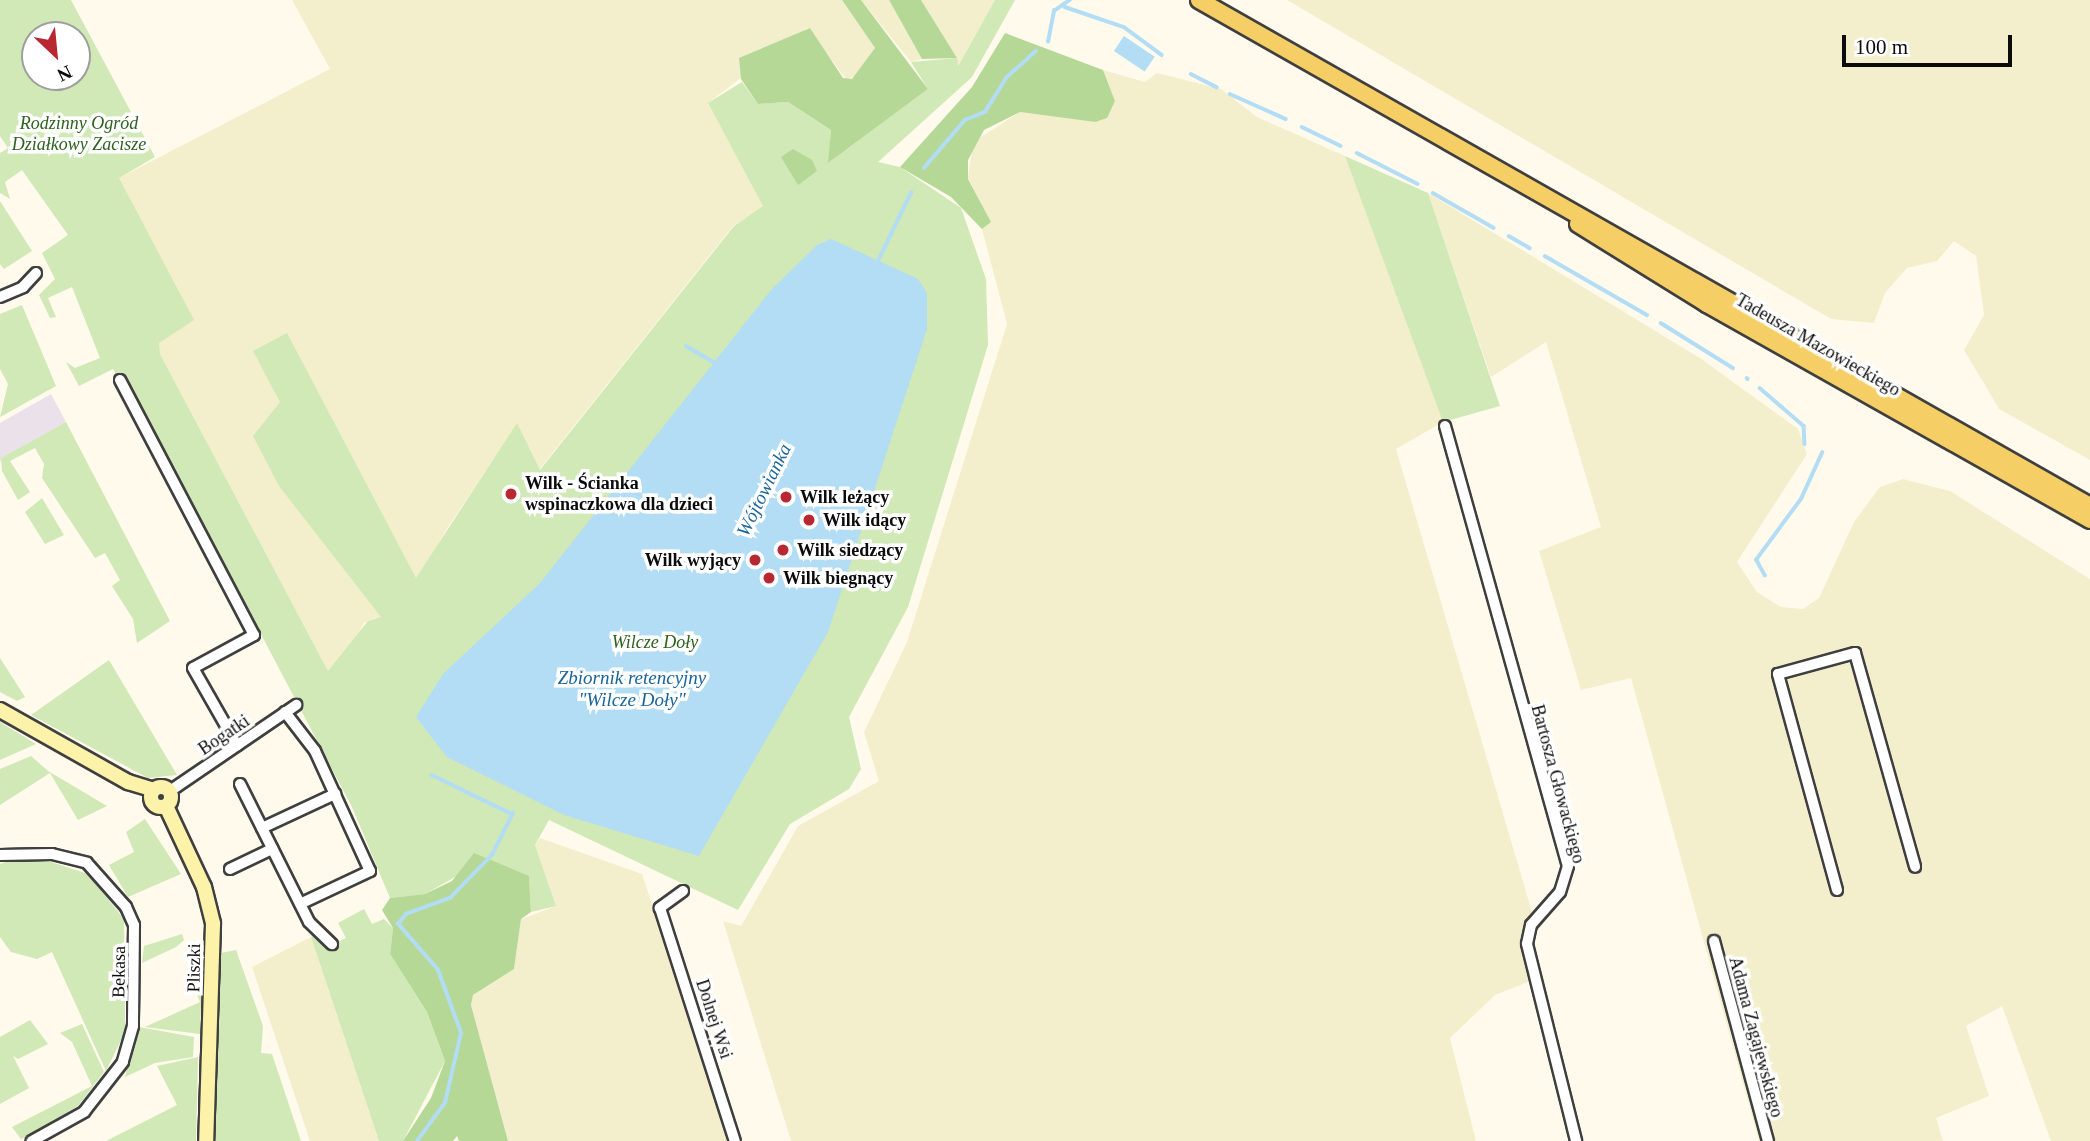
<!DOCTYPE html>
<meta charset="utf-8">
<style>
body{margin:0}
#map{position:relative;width:2090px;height:1141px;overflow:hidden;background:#fffaec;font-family:Georgia,serif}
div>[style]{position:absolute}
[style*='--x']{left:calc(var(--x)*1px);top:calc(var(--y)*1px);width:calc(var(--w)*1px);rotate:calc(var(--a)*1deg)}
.industrial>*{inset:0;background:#eae1eb}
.farmland>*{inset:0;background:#f3efcd}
.green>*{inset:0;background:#d1e8b7}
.forest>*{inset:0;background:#b6d897}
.water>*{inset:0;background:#b2ddf4;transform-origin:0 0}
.stream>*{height:3.5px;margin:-1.75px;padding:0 1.75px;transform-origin:1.75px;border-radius:1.75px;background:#b2ddf4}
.roads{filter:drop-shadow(2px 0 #3f3f3f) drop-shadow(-2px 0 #3f3f3f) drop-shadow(0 2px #3f3f3f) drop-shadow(0 -2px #3f3f3f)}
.street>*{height:10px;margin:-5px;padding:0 5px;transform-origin:5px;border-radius:5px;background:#fff}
.secondary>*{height:14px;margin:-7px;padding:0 7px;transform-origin:7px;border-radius:7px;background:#fdf2a9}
.secondary>.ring{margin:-7px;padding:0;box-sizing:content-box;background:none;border:14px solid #fdf2a9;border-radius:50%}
.primary>*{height:16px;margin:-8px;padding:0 8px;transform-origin:8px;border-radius:8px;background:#f5cf65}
.dots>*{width:19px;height:19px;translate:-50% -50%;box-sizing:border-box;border:4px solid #fff;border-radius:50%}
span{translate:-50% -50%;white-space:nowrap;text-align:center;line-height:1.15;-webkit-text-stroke:7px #fff;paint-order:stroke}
.park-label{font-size:18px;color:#2e621f;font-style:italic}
.street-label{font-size:18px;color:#0c0c0c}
.poi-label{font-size:18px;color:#0c0c0c;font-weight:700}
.left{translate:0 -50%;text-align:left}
.right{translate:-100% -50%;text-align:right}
.water-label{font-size:19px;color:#19659b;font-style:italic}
.north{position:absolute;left:21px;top:21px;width:70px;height:70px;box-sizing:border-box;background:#fff;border:2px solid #9e9e9e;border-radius:50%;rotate:154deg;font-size:19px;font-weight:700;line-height:28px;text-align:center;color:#0c0c0c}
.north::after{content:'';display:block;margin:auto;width:24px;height:32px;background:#b92832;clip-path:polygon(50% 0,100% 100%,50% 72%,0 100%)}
.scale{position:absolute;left:1842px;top:35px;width:170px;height:32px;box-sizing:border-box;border:4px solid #0c0c0c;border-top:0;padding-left:9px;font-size:21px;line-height:24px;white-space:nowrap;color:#0c0c0c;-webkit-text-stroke:5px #fff;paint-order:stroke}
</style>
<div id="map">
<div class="industrial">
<div style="clip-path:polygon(51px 394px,66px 422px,1px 458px,0 465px,0 423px)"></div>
</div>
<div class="farmland">
<div style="clip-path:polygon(292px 0,842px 0,875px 48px,857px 75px,847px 80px,807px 28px,708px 103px,764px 206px,733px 226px,539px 470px,517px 424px,446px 530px,393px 625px,375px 618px,364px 623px,349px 651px,328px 671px,160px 354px,119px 178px,330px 69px)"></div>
<div style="clip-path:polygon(861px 0,889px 0,922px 59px,911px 62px)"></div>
<div style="clip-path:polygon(921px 0,995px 0,957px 67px,957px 58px)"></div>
<div style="clip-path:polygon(1287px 0,2090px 0,2090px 460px,1999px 409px,1964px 350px,1984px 315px,1976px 256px,1954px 241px,1937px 261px,1907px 268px,1885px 293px,1874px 323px,1831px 319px)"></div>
<div style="clip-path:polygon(1103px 70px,1145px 82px,1157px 73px,1221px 89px,1257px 117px,1345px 156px,1404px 308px,1443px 422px,1396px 449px,1534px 919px,1533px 980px,1495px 995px,1450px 1038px,1476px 1141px,791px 1141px,723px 921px,741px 926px,798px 826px,879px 781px,864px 732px,907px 642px,1007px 324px,982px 229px,990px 221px,968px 178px,973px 142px,1020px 112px,1095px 122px,1115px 101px)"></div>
<div style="clip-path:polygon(1428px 193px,1700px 358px,1798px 429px,1807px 454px,1737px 562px,1757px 592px,1781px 607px,1803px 609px,1819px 598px,1854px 522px,1880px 487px,1903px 479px,1950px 491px,2090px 579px,2090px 1141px,2051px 1141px,2002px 1006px,1966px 1026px,1989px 1096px,1936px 1118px,1943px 1141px,1759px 1141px,1631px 678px,1581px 690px,1539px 551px,1601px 527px,1546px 342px,1491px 377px)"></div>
<div style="clip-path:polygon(540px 838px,642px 874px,730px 1141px,508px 1141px,471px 1005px,473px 995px,514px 969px,521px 919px,556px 906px,535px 845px)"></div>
<div style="clip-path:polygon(311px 937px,379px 1141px,310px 1141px,252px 967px)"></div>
</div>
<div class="green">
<div style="clip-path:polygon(evenodd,0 0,71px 0,155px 157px,119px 178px,194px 320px,159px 343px,160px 354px,328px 671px,368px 621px,381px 617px,279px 486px,253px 436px,280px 402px,253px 351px,287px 333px,416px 578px,517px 423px,540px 470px,734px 226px,763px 206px,708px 103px,742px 82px,758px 104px,788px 102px,831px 130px,829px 162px,928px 89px,911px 62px,957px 58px,958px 66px,995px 0,1015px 0,972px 77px,878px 162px,900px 167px,961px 208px,986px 279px,988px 345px,908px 607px,849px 717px,861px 769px,849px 789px,790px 824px,738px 910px,549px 820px,535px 845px,556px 906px,531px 912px,529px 876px,462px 873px,425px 894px,390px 898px,352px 807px,124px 374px,118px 377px,113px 369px,79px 386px,66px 362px,75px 368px,100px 358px,72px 287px,48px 298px,56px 317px,50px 318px,39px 295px,55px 279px,42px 253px,68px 235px,22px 170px,5px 182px,10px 199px,0 193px,0 153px,8px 148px,0 136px,0 0,35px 35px,77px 35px,77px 77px,35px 77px,35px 35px)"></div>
<div style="clip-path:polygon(1345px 156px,1428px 193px,1500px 406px,1443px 422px)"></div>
<div style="clip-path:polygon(0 201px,32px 251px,4px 269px,0 264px)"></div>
<div style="clip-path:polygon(22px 305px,56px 386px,0 417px,8px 384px,0 369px,0 314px)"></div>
<div style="clip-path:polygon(66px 422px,170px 621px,137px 643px,133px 619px,112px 586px,120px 580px,105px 553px,95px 558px,42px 478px,44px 464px,35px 448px,10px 461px,30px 492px,18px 500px,2px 471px,1px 458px)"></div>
<div style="clip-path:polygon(42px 498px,64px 535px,45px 544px,25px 512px)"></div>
<div style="clip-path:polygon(0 658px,25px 697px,17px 701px,0 692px)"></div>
<div style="clip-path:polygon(109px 660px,177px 775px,148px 778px,31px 715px)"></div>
<div style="clip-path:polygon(0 722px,36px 744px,0 760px)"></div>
<div style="clip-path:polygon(31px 756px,48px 771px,107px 806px,78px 820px,50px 773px,0 805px,0 769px)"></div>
<div style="clip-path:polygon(145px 819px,181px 874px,128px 897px,109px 865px,134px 852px,126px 832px)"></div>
<div style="clip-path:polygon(9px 861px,48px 861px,88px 874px,124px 919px,125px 1032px,106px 1071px,52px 952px,37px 959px,11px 952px,0 937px,0 864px)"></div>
<div style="clip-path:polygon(364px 909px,372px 924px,384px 919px,393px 928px,390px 954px,427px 1012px,445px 1061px,403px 1141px,379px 1141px,311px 937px,319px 933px,327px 947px,346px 938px,338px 923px)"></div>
<div style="clip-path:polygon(182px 934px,184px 940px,176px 947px,142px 963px,144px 946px)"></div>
<div style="clip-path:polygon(236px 950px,263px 1026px,261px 1053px,272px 1054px,301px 1141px,213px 1141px,221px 953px)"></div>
<div style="clip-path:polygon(202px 976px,200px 1034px,145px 1027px,200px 1002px,191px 980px)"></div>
<div style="clip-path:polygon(30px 1020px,48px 1044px,18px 1059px,13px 1056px,29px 1088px,0 1104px,0 1037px)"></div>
<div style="clip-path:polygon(82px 1024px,104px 1072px,78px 1106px,21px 1139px,12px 1127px,92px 1086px,72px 1042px,60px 1033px)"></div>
<div style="clip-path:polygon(139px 1027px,194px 1037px,193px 1057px,155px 1063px,125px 1077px)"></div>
<div style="clip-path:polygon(198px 1057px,196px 1141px,106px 1141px,177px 1105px,157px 1066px)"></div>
</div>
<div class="forest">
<div style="clip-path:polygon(842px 0,861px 0,928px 89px,828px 163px,831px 130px,788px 102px,758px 104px,741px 79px,739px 58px,810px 28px,843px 78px,852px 79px,875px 48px)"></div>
<div style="clip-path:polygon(889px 0,921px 0,957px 58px,922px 59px)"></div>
<div style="clip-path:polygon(1005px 33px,1103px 70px,1115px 101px,1107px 118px,1095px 122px,1020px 112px,984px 130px,968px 160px,968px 179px,991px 222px,982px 229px,951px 197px,900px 167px,972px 87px)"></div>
<div style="clip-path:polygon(793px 149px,812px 160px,817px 171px,798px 185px,781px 157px)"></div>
<div style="clip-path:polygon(474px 853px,529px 876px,531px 912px,521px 919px,514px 969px,473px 995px,471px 1005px,508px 1141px,459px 1141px,457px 1136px,453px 1141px,403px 1141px,431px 1098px,445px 1061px,427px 1012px,390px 954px,393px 928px,382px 910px,390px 898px,425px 894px,452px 881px)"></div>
</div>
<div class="water">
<div style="left:1124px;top:36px;width:37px;height:18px;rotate:34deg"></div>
<div style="clip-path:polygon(831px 239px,918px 279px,927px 293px,927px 329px,828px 632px,699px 856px,564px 815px,447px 757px,416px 717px,443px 674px,540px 583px,771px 290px,817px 245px)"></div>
</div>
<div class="stream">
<div style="--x:1065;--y:7;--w:62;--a:18.7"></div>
<div style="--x:1124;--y:27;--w:47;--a:36.4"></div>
<div style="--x:1048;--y:42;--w:32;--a:-79"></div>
<div style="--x:1054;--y:11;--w:19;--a:-35"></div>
<div style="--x:1191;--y:74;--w:29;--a:27"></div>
<div style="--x:1230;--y:94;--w:61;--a:24.1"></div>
<div style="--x:1302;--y:127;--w:43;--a:26"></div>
<div style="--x:1357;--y:153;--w:68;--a:26.9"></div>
<div style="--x:924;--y:168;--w:63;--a:-49.5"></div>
<div style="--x:965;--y:120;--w:22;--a:-22"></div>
<div style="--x:985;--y:112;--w:40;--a:-58"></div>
<div style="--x:1006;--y:78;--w:40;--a:-42"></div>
<div style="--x:1433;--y:193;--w:70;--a:29.8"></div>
<div style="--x:1509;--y:236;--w:24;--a:30"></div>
<div style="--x:1545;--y:256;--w:118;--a:30"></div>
<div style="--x:877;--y:263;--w:78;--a:-64.1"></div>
<div style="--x:1661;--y:323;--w:85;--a:32"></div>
<div style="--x:686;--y:346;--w:36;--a:30"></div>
<div style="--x:1747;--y:378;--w:1;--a:45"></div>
<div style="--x:1760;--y:388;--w:58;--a:40.8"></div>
<div style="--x:1804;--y:426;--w:18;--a:87"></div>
<div style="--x:1765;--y:576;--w:18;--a:-119"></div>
<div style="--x:1756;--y:560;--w:76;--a:-53.6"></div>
<div style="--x:1801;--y:499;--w:51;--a:-65.5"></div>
<div style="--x:432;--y:775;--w:89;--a:26"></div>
<div style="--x:417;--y:1141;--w:47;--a:-53.6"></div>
<div style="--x:445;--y:1103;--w:72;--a:-77.1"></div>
<div style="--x:461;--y:1033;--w:67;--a:-110.1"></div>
<div style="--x:438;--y:970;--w:61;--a:-131"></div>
<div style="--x:398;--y:924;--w:13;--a:-51"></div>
<div style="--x:406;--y:914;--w:47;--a:-20"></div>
<div style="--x:450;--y:898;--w:60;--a:-45.7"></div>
<div style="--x:492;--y:855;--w:47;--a:-63.4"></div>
</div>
<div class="roads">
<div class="street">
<div style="--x:0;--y:297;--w:25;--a:-23"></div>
<div style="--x:23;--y:287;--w:19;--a:-47"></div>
<div style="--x:120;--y:380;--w:288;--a:62.3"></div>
<div style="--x:254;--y:635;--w:69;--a:151.6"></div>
<div style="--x:193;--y:668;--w:89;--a:60.3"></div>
<div style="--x:1445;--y:426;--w:457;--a:74.4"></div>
<div style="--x:1568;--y:866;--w:27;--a:107"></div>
<div style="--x:1560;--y:892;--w:44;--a:131.3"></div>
<div style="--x:1531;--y:925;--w:19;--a:102"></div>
<div style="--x:1527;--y:944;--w:203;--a:76"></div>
<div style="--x:285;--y:712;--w:49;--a:52.4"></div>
<div style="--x:315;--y:751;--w:132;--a:65.4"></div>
<div style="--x:370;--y:871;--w:77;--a:154.8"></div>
<div style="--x:240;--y:784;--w:154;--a:63.4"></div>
<div style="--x:309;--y:922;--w:32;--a:44"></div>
<div style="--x:170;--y:791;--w:153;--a:-34.3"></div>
<div style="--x:262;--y:828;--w:81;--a:-25"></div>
<div style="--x:0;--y:855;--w:52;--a:-1.1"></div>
<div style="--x:52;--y:854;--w:36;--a:14"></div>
<div style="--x:87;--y:863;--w:59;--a:48.4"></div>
<div style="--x:126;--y:907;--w:20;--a:66"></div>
<div style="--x:134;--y:925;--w:101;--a:90.6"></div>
<div style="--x:133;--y:1026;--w:37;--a:106"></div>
<div style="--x:123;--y:1062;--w:63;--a:128"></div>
<div style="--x:84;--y:1112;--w:60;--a:150.9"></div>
<div style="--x:230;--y:869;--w:47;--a:-25.5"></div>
<div style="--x:1837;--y:890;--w:224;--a:-105.3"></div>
<div style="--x:1778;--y:674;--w:80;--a:-15.3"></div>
<div style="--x:1855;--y:653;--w:222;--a:74.3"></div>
<div style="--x:683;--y:891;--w:29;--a:144"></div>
<div style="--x:660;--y:908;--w:245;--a:72.2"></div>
<div style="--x:1714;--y:941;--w:207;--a:74.9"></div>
</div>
<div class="secondary">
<div style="--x:0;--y:710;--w:147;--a:29.4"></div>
<div style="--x:128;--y:782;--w:27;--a:17"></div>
<div class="ring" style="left:151px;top:787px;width:6px;height:6px"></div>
<div style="--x:166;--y:806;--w:89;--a:64.9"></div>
<div style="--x:204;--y:887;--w:38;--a:76"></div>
<div style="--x:213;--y:924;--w:217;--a:91.8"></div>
</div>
<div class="primary">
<div style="--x:1199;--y:0;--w:1025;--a:29.59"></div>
<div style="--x:1578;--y:224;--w:152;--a:31.8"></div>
<div style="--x:1707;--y:304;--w:440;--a:29.4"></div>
</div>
</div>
<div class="dots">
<div style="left:511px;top:494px;background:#b92832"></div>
<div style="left:786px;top:497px;background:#b92832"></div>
<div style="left:809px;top:520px;background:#b92832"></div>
<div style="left:783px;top:550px;background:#b92832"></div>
<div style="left:755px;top:560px;background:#b92832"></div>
<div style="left:769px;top:578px;background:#b92832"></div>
</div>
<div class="park-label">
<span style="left:79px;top:134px">Rodzinny Ogród<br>Działkowy Zacisze</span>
<span style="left:655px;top:642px">Wilcze Doły</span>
</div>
<div class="street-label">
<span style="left:1818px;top:345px;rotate:30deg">Tadeusza Mazowieckiego</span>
<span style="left:224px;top:735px;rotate:-34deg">Bogatki</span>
<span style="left:1558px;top:784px;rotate:75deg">Bartosza Głowackiego</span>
<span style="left:194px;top:968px;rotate:-89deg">Pliszki</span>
<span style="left:119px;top:972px;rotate:-89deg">Bekasa</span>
<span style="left:714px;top:1019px;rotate:72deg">Dolnej Wsi</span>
<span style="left:1756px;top:1037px;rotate:75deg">Adama Zagajewskiego</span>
</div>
<div class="poi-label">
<span class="left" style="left:525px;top:494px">Wilk - Ścianka<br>wspinaczkowa dla dzieci</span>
<span class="left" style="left:800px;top:497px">Wilk leżący</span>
<span class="left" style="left:823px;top:520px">Wilk idący</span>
<span class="left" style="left:797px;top:550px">Wilk siedzący</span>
<span class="right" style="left:741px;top:560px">Wilk wyjący</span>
<span class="left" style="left:783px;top:578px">Wilk biegnący</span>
</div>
<div class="water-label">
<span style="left:764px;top:490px;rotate:-64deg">Wójtowianka</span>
<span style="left:632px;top:689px">Zbiornik retencyjny<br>"Wilcze Doły"</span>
</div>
<div class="north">N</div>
<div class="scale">100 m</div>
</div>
